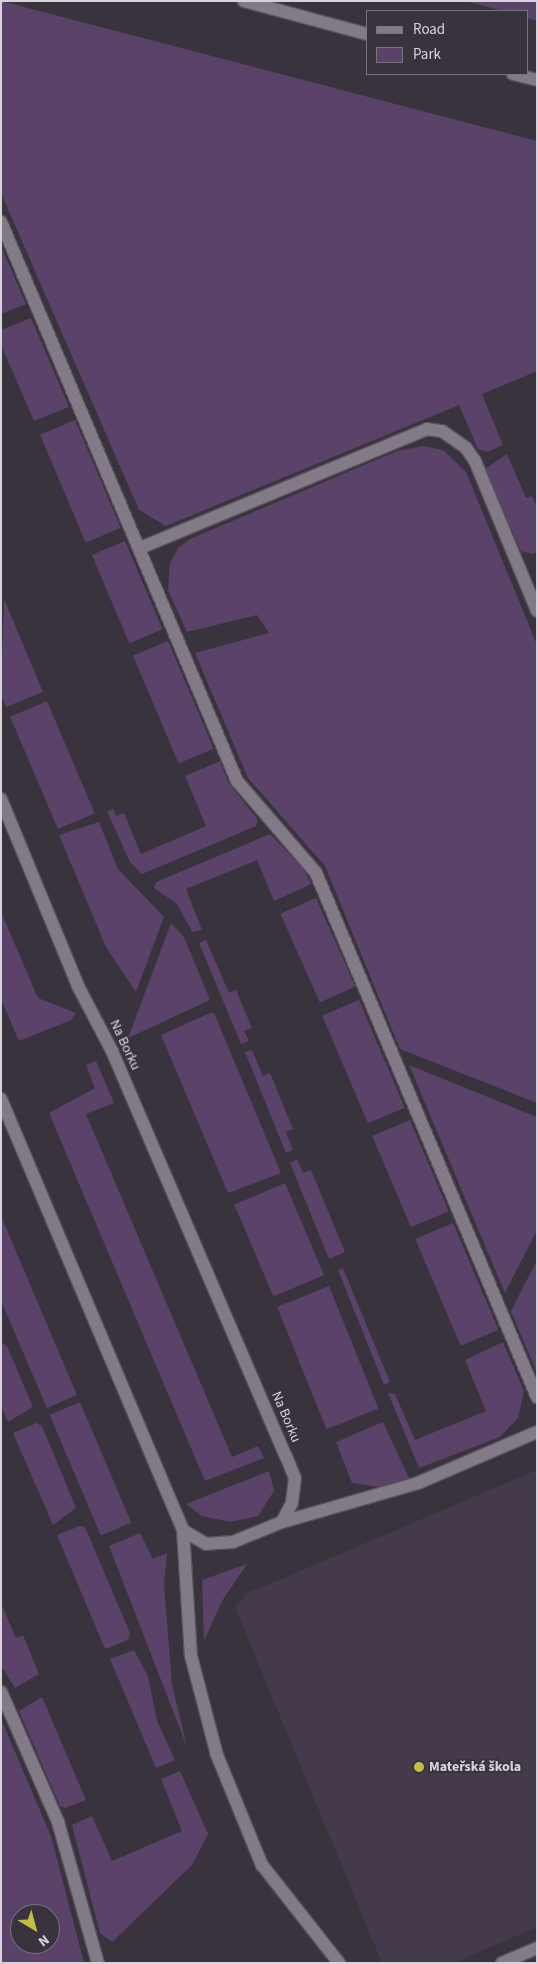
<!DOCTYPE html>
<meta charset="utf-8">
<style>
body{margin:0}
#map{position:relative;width:538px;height:1964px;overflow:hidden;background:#39333e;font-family:"Source Sans 3",sans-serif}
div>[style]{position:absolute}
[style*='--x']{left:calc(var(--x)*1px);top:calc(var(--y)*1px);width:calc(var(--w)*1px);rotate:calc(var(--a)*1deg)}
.built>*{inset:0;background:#443a4b}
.green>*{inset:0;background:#5a4269;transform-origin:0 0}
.roads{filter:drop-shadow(1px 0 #58525b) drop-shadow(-1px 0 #58525b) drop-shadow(0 1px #58525b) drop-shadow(0 -1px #58525b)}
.lane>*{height:12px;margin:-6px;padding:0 6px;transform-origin:6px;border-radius:6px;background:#827a87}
.street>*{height:12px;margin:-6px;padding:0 6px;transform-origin:6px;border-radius:6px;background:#827a87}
.dots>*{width:14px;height:14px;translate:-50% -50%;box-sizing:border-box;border:2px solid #39333e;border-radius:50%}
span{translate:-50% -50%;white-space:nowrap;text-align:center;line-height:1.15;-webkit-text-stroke:4px #39333e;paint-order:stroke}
.street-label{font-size:14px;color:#d8d3db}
.poi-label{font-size:14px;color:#d8d3db;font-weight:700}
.left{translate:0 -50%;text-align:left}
.frame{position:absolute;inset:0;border:2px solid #d8d3db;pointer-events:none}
.legend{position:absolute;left:366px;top:10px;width:162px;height:65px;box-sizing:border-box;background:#39333e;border:1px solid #79737d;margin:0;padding:6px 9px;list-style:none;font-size:15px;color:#d8d3db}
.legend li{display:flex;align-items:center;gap:10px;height:25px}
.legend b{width:25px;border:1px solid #79737d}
.north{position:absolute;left:10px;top:1904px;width:50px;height:50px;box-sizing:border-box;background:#39333e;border:1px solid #79737d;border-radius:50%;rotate:143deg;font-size:14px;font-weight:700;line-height:20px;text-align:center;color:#d8d3db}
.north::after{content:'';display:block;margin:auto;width:18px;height:22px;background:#c1be40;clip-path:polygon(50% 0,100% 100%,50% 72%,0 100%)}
</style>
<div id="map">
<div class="built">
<div style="clip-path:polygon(537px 1470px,537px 1927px,454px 1963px,382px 1963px,235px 1607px,248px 1593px)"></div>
</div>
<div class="green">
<div style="clip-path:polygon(1px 1px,537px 141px,537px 371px,482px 394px,503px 445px,487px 452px,478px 449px,459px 405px,166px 526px,139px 510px,1px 193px)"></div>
<div style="clip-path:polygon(466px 1px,537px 1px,537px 21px,527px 18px,527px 11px,503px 11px)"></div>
<div style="clip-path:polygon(1px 246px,26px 304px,1px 314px)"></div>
<div style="clip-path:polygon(31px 318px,69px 407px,34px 421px,1px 345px,1px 330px)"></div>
<div style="left:75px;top:420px;width:117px;height:38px;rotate:67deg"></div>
<div style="clip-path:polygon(423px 446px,443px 450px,466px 472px,537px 645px,537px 1103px,400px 1049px,325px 866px,248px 778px,195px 653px,269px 633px,257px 615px,187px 632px,168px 590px,170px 563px,178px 548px,190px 539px,397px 451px)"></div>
<div style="clip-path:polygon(507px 454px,526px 498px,532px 496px,537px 506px,537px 552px,533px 554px,521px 551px,485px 469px)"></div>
<div style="left:125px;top:541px;width:96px;height:36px;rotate:67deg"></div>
<div style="clip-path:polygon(4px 599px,43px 692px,6px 707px,1px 695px)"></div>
<div style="left:168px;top:641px;width:117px;height:38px;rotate:67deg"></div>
<div style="left:47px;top:701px;width:122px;height:40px;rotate:67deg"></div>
<div style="clip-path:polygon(220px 761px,228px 782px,258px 820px,256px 826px,142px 874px,130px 862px,107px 811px,113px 809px,116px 816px,124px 813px,141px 854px,206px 826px,185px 776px)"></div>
<div style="clip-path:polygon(99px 822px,118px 869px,164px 917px,136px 992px,106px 947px,59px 835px)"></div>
<div style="clip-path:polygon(270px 834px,303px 868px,311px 884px,274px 901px,257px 860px,186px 889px,202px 930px,192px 932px,177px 904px,154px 888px,156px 882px)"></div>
<div style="left:316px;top:898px;width:97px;height:39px;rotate:66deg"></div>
<div style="clip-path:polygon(1px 912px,38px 998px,76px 1013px,71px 1020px,19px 1041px,1px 999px)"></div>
<div style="clip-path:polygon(171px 923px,184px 937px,210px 1000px,128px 1038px)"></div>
<div style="clip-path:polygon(206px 940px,229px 993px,236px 990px,252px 1028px,244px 1031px,249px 1041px,241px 1044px,199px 943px)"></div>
<div style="left:359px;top:1000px;width:117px;height:40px;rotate:67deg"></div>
<div style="clip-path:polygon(210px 1013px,214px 1013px,281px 1173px,228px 1193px,161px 1035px)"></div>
<div style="clip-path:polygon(252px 1050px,263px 1076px,270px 1073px,293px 1129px,286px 1132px,293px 1150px,286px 1153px,245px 1052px)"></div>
<div style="clip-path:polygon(96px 1061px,114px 1103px,86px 1114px,232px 1457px,258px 1446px,264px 1458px,205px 1481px,49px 1113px,95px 1088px,86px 1065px)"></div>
<div style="clip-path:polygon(409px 1065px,537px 1117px,537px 1230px,505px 1293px)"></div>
<div style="left:410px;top:1120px;width:99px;height:41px;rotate:67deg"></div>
<div style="clip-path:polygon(297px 1159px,303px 1173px,311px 1170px,345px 1252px,329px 1259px,290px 1163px)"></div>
<div style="left:285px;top:1183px;width:100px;height:55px;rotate:67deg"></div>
<div style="clip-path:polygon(1px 1216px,77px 1395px,47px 1408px,1px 1301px)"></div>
<div style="left:453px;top:1223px;width:116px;height:41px;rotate:67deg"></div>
<div style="clip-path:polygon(537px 1260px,537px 1373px,511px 1311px)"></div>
<div style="clip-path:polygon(343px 1268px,390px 1382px,384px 1385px,338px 1270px)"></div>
<div style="left:329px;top:1286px;width:132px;height:56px;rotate:68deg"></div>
<div style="clip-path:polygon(1px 1342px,7px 1346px,33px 1407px,8px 1422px,1px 1406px)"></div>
<div style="clip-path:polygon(503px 1342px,524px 1391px,518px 1418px,500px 1437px,419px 1468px,388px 1393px,395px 1394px,415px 1440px,486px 1411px,465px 1360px)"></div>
<div style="left:80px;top:1402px;width:131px;height:33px;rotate:67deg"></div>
<div style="clip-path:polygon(383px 1422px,409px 1478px,379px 1487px,352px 1483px,336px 1442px)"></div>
<div style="clip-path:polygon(36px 1423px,42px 1426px,76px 1508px,53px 1525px,13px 1433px)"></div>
<div style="clip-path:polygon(269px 1471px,274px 1491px,258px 1516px,230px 1522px,202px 1516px,186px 1504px)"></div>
<div style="clip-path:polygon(80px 1526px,85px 1527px,130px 1633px,128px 1640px,105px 1649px,57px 1535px)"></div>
<div style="clip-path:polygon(140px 1533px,153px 1559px,167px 1553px,164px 1584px,172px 1684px,187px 1747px,109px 1546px)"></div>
<div style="clip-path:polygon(247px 1564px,222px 1601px,204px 1641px,202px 1580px)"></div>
<div style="clip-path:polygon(1px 1603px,16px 1638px,23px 1635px,39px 1674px,15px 1688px,1px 1666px)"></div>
<div style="clip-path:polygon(134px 1650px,148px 1676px,157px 1721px,175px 1760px,156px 1768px,110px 1659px)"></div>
<div style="clip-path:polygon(42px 1697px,86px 1800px,65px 1808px,60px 1806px,19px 1711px)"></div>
<div style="clip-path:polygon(evenodd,1px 1719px,51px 1836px,84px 1963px,1px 1963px,1px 1719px,20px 1914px,50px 1914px,50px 1944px,20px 1944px,20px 1914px)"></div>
<div style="clip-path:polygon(180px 1771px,208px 1834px,192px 1865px,112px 1942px,100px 1933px,72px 1825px,92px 1816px,112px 1861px,182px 1831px,161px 1779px)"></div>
</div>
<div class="roads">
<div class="lane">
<div style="--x:1;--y:222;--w:607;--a:67.11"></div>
<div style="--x:237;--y:781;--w:121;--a:49.3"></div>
<div style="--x:316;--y:873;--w:569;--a:67.13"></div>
<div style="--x:140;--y:548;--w:311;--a:-22.5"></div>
<div style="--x:427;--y:429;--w:15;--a:8"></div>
<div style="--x:442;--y:431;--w:29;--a:35"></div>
<div style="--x:466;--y:448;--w:16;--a:55"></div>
<div style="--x:475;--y:461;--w:162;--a:67.5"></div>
<div style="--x:282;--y:1522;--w:141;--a:-16"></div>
<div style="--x:418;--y:1483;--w:129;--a:-23.2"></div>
<div style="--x:183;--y:1530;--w:126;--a:86.4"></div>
<div style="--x:191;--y:1656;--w:102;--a:75.3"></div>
<div style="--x:217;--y:1755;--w:119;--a:67.8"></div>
<div style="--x:262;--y:1865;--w:125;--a:51.8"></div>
<div style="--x:1;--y:1692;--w:142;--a:66.3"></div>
<div style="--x:58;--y:1822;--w:147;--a:74.2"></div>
</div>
<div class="street">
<div style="--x:244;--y:1;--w:127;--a:15"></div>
<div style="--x:513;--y:74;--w:25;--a:14"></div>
<div style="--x:1;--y:799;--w:202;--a:67.6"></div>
<div style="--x:78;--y:986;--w:73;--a:62.4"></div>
<div style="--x:112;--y:1051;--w:441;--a:66.8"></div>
<div style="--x:286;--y:1456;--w:24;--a:68"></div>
<div style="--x:295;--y:1478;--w:25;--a:97"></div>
<div style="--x:292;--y:1503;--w:21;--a:118"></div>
<div style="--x:282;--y:1522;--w:53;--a:157.8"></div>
<div style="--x:233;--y:1542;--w:27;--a:176"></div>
<div style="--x:206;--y:1544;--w:27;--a:-149"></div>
<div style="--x:183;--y:1530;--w:468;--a:-112.9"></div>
<div style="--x:502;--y:1963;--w:38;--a:-23"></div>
</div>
</div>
<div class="dots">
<div style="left:419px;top:1767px;background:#c1be40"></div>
</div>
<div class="street-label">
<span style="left:125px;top:1045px;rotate:65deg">Na Borku</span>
<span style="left:286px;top:1417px;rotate:67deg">Na Borku</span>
</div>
<div class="poi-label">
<span class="left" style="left:429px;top:1767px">Mateřská škola</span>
</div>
<div class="frame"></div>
<ul class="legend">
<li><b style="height:6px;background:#827a87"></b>Road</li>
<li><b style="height:14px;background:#5a4269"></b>Park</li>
</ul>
<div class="north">N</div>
</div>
